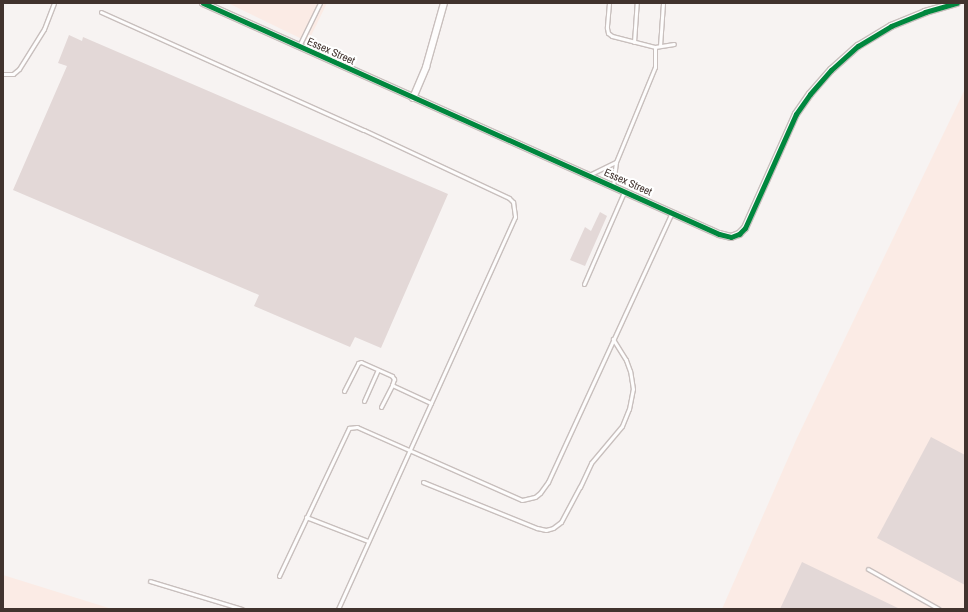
<!DOCTYPE html>
<style>
body{margin:0}
#map{position:relative;width:968px;height:612px;overflow:hidden;background:#f7f3f2;font-family:"Archivo Narrow",sans-serif}
div>[style]{position:absolute}
[style*='--x']{left:calc(var(--x)*1px);top:calc(var(--y)*1px);width:calc(var(--w)*1px);rotate:calc(var(--a)*1deg)}
.built>*{inset:0;background:#fbebe5}
.building>*{inset:0;background:#e3d8d7}
.roads{filter:drop-shadow(1px 0 #c8bfbd) drop-shadow(-1px 0 #c8bfbd) drop-shadow(0 1px #c8bfbd) drop-shadow(0 -1px #c8bfbd)}
.lane>*{height:3px;margin:-1.5px;padding:0 1.5px;transform-origin:1.5px;border-radius:1.5px;background:#fefdfd}
.street>*{height:6px;margin:-3px;padding:0 3px;transform-origin:3px;border-radius:3px;background:#fefdfd}
.cycleway>*{height:5px;margin:-2.5px;padding:0 2.5px;transform-origin:2.5px;border-radius:2.5px;background:#00873e}
span{translate:-50% -50%;white-space:nowrap;text-align:center;line-height:1.15;-webkit-text-stroke:4px #fff;paint-order:stroke}
.street-label{font-size:11px;color:#41332e}
.frame{position:absolute;inset:0;border:4px solid #41332e;pointer-events:none}
</style>
<div id="map">
<div class="built">
<div style="clip-path:polygon(228px 3px,327px 3px,308px 42px)"></div>
<div style="clip-path:polygon(965px 89px,965px 609px,722px 609px,797px 438px)"></div>
<div style="clip-path:polygon(3px 575px,112px 609px,3px 609px)"></div>
</div>
<div class="building">
<div style="clip-path:polygon(69px 35px,82px 41px,83px 37px,448px 194px,381px 348px,355px 337px,350px 347px,254px 306px,259px 295px,13px 190px,67px 66px,58px 63px)"></div>
<div style="clip-path:polygon(600px 212px,607px 216px,585px 266px,570px 260px,585px 227px,591px 231px)"></div>
<div style="clip-path:polygon(931px 437px,965px 455px,965px 585px,877px 538px)"></div>
<div style="clip-path:polygon(802px 562px,900px 609px,780px 609px)"></div>
</div>
<div class="roads">
<div class="lane">
<div style="--x:609;--y:3;--w:25;--a:95"></div>
<div style="--x:607;--y:28;--w:5;--a:79"></div>
<div style="--x:608;--y:33;--w:5;--a:37"></div>
<div style="--x:612;--y:36;--w:44;--a:14.3"></div>
<div style="--x:655;--y:47;--w:19;--a:-9"></div>
<div style="--x:101;--y:12;--w:288;--a:24.2"></div>
<div style="--x:364;--y:130;--w:160;--a:25.1"></div>
<div style="--x:509;--y:198;--w:6;--a:45"></div>
<div style="--x:513;--y:202;--w:15;--a:82"></div>
<div style="--x:515;--y:217;--w:430;--a:114.3"></div>
<div style="--x:634;--y:42;--w:39;--a:-86"></div>
<div style="--x:299;--y:46;--w:48;--a:-64"></div>
<div style="--x:660;--y:46;--w:43;--a:-86"></div>
<div style="--x:3;--y:74;--w:10;--a:0"></div>
<div style="--x:13;--y:74;--w:8;--a:-40"></div>
<div style="--x:19;--y:69;--w:47;--a:-58"></div>
<div style="--x:44;--y:29;--w:28;--a:-69"></div>
<div style="--x:589;--y:175;--w:30;--a:-26"></div>
<div style="--x:613;--y:186;--w:24;--a:-83"></div>
<div style="--x:616;--y:162;--w:103;--a:-67.7"></div>
<div style="--x:655;--y:67;--w:20;--a:-90"></div>
<div style="--x:584;--y:284;--w:100;--a:-66.5"></div>
<div style="--x:344;--y:391;--w:31;--a:-63"></div>
<div style="--x:358;--y:363;--w:3;--a:-18"></div>
<div style="--x:361;--y:362;--w:34;--a:24"></div>
<div style="--x:392;--y:376;--w:4;--a:56"></div>
<div style="--x:394;--y:379;--w:6;--a:108"></div>
<div style="--x:364;--y:401;--w:34;--a:-66"></div>
<div style="--x:381;--y:407;--w:25;--a:-63"></div>
<div style="--x:392;--y:385;--w:43;--a:24.8"></div>
<div style="--x:423;--y:482;--w:123;--a:22"></div>
<div style="--x:537;--y:528;--w:9;--a:13"></div>
<div style="--x:546;--y:530;--w:7;--a:-16"></div>
<div style="--x:553;--y:528;--w:10;--a:-37"></div>
<div style="--x:561;--y:522;--w:40;--a:-62"></div>
<div style="--x:580;--y:487;--w:26;--a:-65"></div>
<div style="--x:591;--y:463;--w:48;--a:-50"></div>
<div style="--x:622;--y:426;--w:18;--a:-68"></div>
<div style="--x:629;--y:409;--w:20;--a:-79"></div>
<div style="--x:633;--y:389;--w:18;--a:-99"></div>
<div style="--x:630;--y:371;--w:12;--a:-110"></div>
<div style="--x:626;--y:360;--w:25;--a:-122"></div>
<div style="--x:306;--y:517;--w:66;--a:21.2"></div>
<div style="--x:868;--y:569;--w:81;--a:29.4"></div>
<div style="--x:279;--y:576;--w:164;--a:-64.7"></div>
<div style="--x:349;--y:428;--w:8;--a:-7"></div>
<div style="--x:357;--y:427;--w:180;--a:23.9"></div>
<div style="--x:522;--y:500;--w:13;--a:-13"></div>
<div style="--x:535;--y:497;--w:6;--a:-39"></div>
<div style="--x:540;--y:493;--w:14;--a:-54"></div>
<div style="--x:548;--y:482;--w:296;--a:-65.3"></div>
<div style="--x:150;--y:581;--w:96;--a:16.9"></div>
</div>
<div class="street">
<div style="--x:203;--y:3;--w:565;--a:24.12"></div>
<div style="--x:719;--y:234;--w:12;--a:14"></div>
<div style="--x:731;--y:237;--w:9;--a:-21"></div>
<div style="--x:739;--y:234;--w:8;--a:-45"></div>
<div style="--x:745;--y:228;--w:125;--a:-65.9"></div>
<div style="--x:796;--y:114;--w:24;--a:-55"></div>
<div style="--x:810;--y:94;--w:32;--a:-49"></div>
<div style="--x:831;--y:70;--w:36;--a:-42"></div>
<div style="--x:858;--y:46;--w:39;--a:-31"></div>
<div style="--x:891;--y:26;--w:37;--a:-22"></div>
<div style="--x:925;--y:12;--w:33;--a:-16"></div>
<div style="--x:413;--y:98;--w:34;--a:-67"></div>
<div style="--x:426;--y:67;--w:66;--a:-74.3"></div>
</div>
</div>
<div class="cycleway">
<div style="--x:203;--y:3;--w:565;--a:24.12"></div>
<div style="--x:719;--y:234;--w:12;--a:14"></div>
<div style="--x:731;--y:237;--w:9;--a:-21"></div>
<div style="--x:739;--y:234;--w:8;--a:-45"></div>
<div style="--x:745;--y:228;--w:125;--a:-65.9"></div>
<div style="--x:796;--y:114;--w:24;--a:-55"></div>
<div style="--x:810;--y:94;--w:32;--a:-49"></div>
<div style="--x:831;--y:70;--w:36;--a:-42"></div>
<div style="--x:858;--y:46;--w:39;--a:-31"></div>
<div style="--x:891;--y:26;--w:37;--a:-22"></div>
<div style="--x:925;--y:12;--w:33;--a:-16"></div>
</div>
<div class="street-label">
<span style="left:331px;top:51px;rotate:24deg">Essex Street</span>
<span style="left:628px;top:182px;rotate:24deg">Essex Street</span>
</div>
<div class="frame"></div>
</div>
